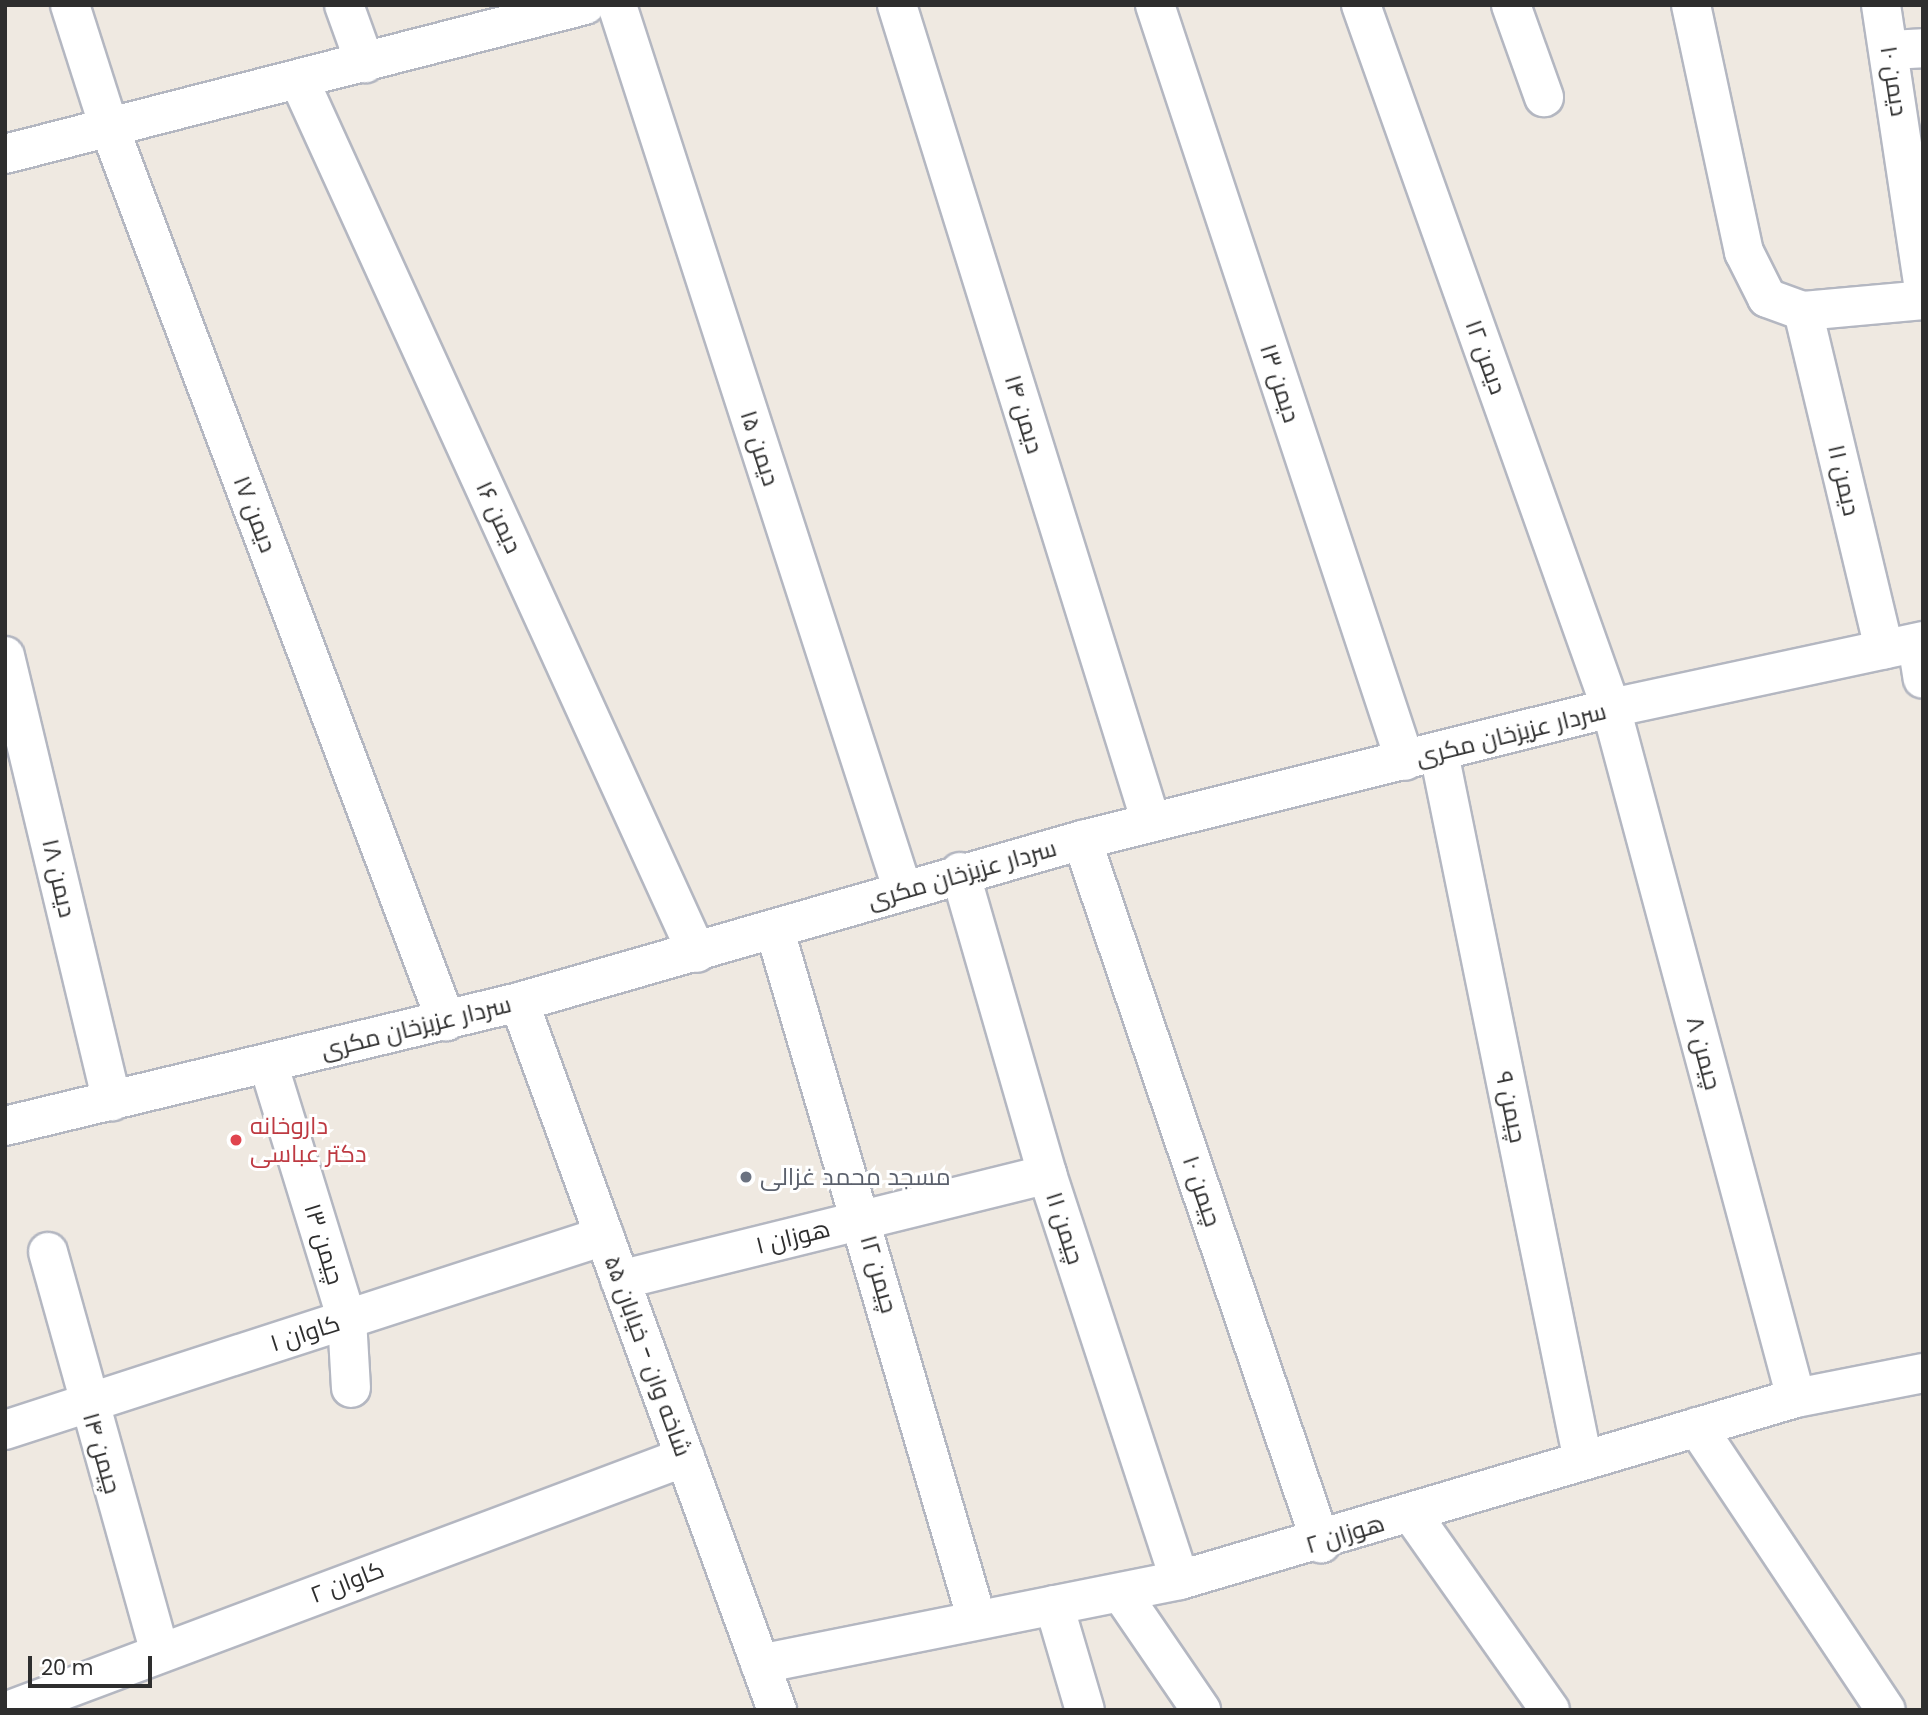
<!DOCTYPE html>
<meta charset="utf-8">
<style>
body{margin:0}
#map{position:relative;width:1928px;height:1715px;overflow:hidden;background:#efe9e1;font-family:Poppins,Cairo,sans-serif}
div>[style]{position:absolute}
[style*='--x']{left:calc(var(--x)*1px);top:calc(var(--y)*1px);width:calc(var(--w)*1px);rotate:calc(var(--a)*1deg)}
.roads{filter:drop-shadow(2px 0 #b4b7c1) drop-shadow(-2px 0 #b4b7c1) drop-shadow(0 2px #b4b7c1) drop-shadow(0 -2px #b4b7c1)}
.minor>*{height:38px;margin:-19px;padding:0 19px;transform-origin:19px;border-radius:19px;background:#fff}
.tertiary>*{height:38px;margin:-19px;padding:0 19px;transform-origin:19px;border-radius:19px;background:#fff}
.dots>*{width:19px;height:19px;translate:-50% -50%;box-sizing:border-box;border:4px solid #fff;border-radius:50%}
span{translate:-50% -50%;white-space:nowrap;text-align:center;line-height:1.15;-webkit-text-stroke:6px #fff;paint-order:stroke}
.street-label{font-size:24px;color:#2e2e2e}
.health-label{font-size:24px;color:#be3a42}
.left{translate:0 -50%;text-align:left}
.worship-label{font-size:24px;color:#5b616d}
.frame{position:absolute;inset:0;border:7px solid #2e2e2e;pointer-events:none}
.scale{position:absolute;left:28px;top:1656px;width:124px;height:32px;box-sizing:border-box;border:4px solid #2e2e2e;border-top:0;padding-left:9px;font-size:21px;line-height:24px;white-space:nowrap;color:#2e2e2e;-webkit-text-stroke:5px #fff;paint-order:stroke}
</style>
<div id="map">
<div class="roads">
<div class="minor">
<div style="--x:70;--y:5;--w:125;--a:72.3"></div>
<div style="--x:108;--y:124;--w:959;--a:69.35"></div>
<div style="--x:344;--y:5;--w:62;--a:70.1"></div>
<div style="--x:617;--y:5;--w:931;--a:72.11"></div>
<div style="--x:897;--y:5;--w:856;--a:72.73"></div>
<div style="--x:1155;--y:5;--w:796;--a:71.7"></div>
<div style="--x:1361;--y:5;--w:746;--a:70.42"></div>
<div style="--x:1611;--y:708;--w:714;--a:74.99"></div>
<div style="--x:1511;--y:5;--w:98;--a:70.3"></div>
<div style="--x:1691;--y:5;--w:253;--a:77.9"></div>
<div style="--x:1744;--y:252;--w:51;--a:63.4"></div>
<div style="--x:1767;--y:298;--w:38;--a:20"></div>
<div style="--x:1803;--y:311;--w:121;--a:-5.2"></div>
<div style="--x:1881;--y:5;--w:280;--a:81.4"></div>
<div style="--x:1890;--y:50;--w:33;--a:-3"></div>
<div style="--x:300;--y:82;--w:957;--a:65.5"></div>
<div style="--x:5;--y:154;--w:599;--a:-14.41"></div>
<div style="--x:1803;--y:311;--w:348;--a:76.5"></div>
<div style="--x:1917;--y:643;--w:36;--a:81"></div>
<div style="--x:5;--y:656;--w:458;--a:76.5"></div>
<div style="--x:1439;--y:753;--w:722;--a:78.5"></div>
<div style="--x:1082;--y:840;--w:743;--a:71.22"></div>
<div style="--x:960;--y:872;--w:314;--a:73.9"></div>
<div style="--x:1047;--y:1174;--w:427;--a:71.9"></div>
<div style="--x:775;--y:931;--w:718;--a:73.66"></div>
<div style="--x:268;--y:1063;--w:268;--a:72.9"></div>
<div style="--x:347;--y:1319;--w:69;--a:86.7"></div>
<div style="--x:48;--y:1252;--w:415;--a:74.4"></div>
<div style="--x:620;--y:1280;--w:440;--a:-13.9"></div>
<div style="--x:1697;--y:1427;--w:340;--a:56.3"></div>
<div style="--x:5;--y:1430;--w:630;--a:-17.95"></div>
<div style="--x:1411;--y:1513;--w:241;--a:54.8"></div>
<div style="--x:1121;--y:1593;--w:142;--a:55.6"></div>
<div style="--x:1054;--y:1605;--w:109;--a:73.6"></div>
<div style="--x:760;--y:1664;--w:428;--a:-11.3"></div>
<div style="--x:1180;--y:1580;--w:642;--a:-16.46"></div>
<div style="--x:1796;--y:1398;--w:129;--a:-11.1"></div>
<div style="--x:10;--y:1710;--w:721;--a:-20.55"></div>
</div>
<div class="tertiary">
<div style="--x:519;--y:1002;--w:754;--a:69.98"></div>
<div style="--x:5;--y:1126;--w:529;--a:-13.56"></div>
<div style="--x:519;--y:1002;--w:586;--a:-16.05"></div>
<div style="--x:1082;--y:840;--w:545;--a:-14.01"></div>
<div style="--x:1611;--y:708;--w:319;--a:-12.1"></div>
</div>
</div>
<div class="dots">
<div style="left:236px;top:1140px;background:#e0444e"></div>
<div style="left:746px;top:1177px;background:#6b7280"></div>
</div>
<div class="street-label">
<span style="left:1894px;top:81px;rotate:81deg">دیمن ۱۰</span>
<span style="left:1486px;top:357px;rotate:70deg">دیمن ۱۲</span>
<span style="left:1280px;top:383px;rotate:72deg">دیمن ۱۳</span>
<span style="left:1024px;top:414px;rotate:73deg">دیمن ۱۴</span>
<span style="left:760px;top:448px;rotate:72deg">دیمن ۱۵</span>
<span style="left:1844px;top:480px;rotate:77deg">دیمن ۱۱</span>
<span style="left:255px;top:514px;rotate:69deg">دیمن ۱۷</span>
<span style="left:499px;top:517px;rotate:65deg">دیمن ۱۶</span>
<span style="left:1511px;top:734px;rotate:-14deg">سردار عزیزخان مکری</span>
<span style="left:962px;top:874px;rotate:-16deg">سردار عزیزخان مکری</span>
<span style="left:59px;top:878px;rotate:77deg">دیمن ۱۸</span>
<span style="left:416px;top:1027px;rotate:-14deg">سردار عزیزخان مکری</span>
<span style="left:1704px;top:1053px;rotate:75deg">چیمن ۸</span>
<span style="left:1511px;top:1107px;rotate:78deg">چیمن ۹</span>
<span style="left:1202px;top:1191px;rotate:71deg">چیمن ۱۰</span>
<span style="left:1065px;top:1228px;rotate:72deg">چیمن ۱۱</span>
<span style="left:793px;top:1237px;rotate:-14deg">هوزان ۱</span>
<span style="left:324px;top:1244px;rotate:73deg">چیمن ۱۳</span>
<span style="left:879px;top:1274px;rotate:74deg">چیمن ۱۲</span>
<span style="left:305px;top:1333px;rotate:-18deg">کاوان ۱</span>
<span style="left:648px;top:1356px;rotate:70deg">شاخه وان - خیابان ۵۵</span>
<span style="left:102px;top:1453px;rotate:74deg">چیمن ۱۴</span>
<span style="left:1345px;top:1534px;rotate:-17deg">هوزان ۲</span>
<span style="left:347px;top:1582px;rotate:-21deg">کاوان ۲</span>
</div>
<div class="health-label">
<span class="left" style="left:250px;top:1140px">داروخانه<br>دکتر عباسی</span>
</div>
<div class="worship-label">
<span class="left" style="left:760px;top:1177px">مسجد محمد غزالی</span>
</div>
<div class="frame"></div>
<div class="scale">20 m</div>
</div>
